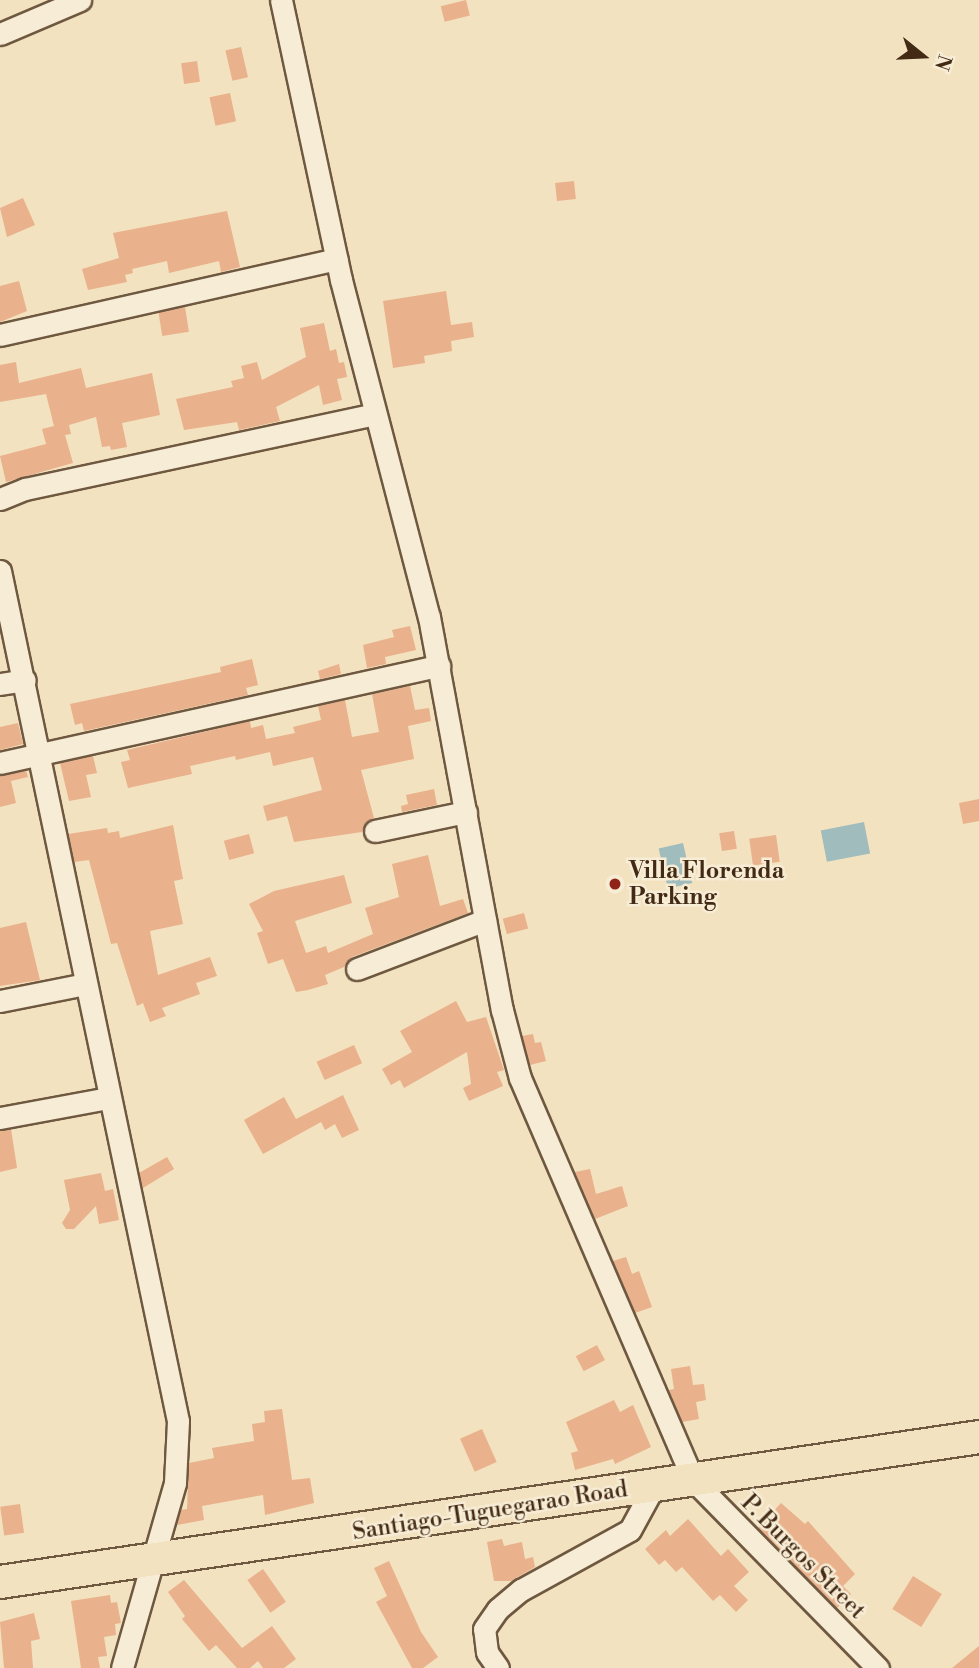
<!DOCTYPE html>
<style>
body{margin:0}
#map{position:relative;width:979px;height:1668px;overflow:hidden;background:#f3e2bf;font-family:"Libre Bodoni",serif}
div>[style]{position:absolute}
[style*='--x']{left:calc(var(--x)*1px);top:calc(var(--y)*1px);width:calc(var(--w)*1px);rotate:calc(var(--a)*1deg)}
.water>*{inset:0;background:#a0bcbc;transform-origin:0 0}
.building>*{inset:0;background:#e9b18c;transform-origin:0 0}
.roads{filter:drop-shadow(2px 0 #6f5840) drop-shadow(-2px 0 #6f5840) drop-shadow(0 2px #6f5840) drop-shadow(0 -2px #6f5840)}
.minor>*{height:21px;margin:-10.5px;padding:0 10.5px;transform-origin:10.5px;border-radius:10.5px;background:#f7ecd5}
.highway>*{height:32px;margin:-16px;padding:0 16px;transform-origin:16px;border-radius:16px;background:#f3e2bf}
.dots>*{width:19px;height:19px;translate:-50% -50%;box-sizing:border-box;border:4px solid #f7ecd5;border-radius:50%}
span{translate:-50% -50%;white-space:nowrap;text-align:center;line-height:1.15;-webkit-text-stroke:5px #f7ecd5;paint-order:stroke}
.poi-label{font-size:23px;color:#432a15;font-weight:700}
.left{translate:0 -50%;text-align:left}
.street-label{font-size:23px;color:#432a15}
.north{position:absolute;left:888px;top:21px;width:70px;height:70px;-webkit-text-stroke:5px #f7ecd5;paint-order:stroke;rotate:108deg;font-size:19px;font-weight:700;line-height:28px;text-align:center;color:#432a15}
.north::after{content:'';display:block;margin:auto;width:24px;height:32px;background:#432a15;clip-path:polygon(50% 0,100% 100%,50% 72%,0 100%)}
</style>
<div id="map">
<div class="water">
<div style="left:864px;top:822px;width:32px;height:44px;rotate:79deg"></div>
<div style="left:683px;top:843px;width:41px;height:25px;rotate:77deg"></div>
</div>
<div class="building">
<div style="left:466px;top:0;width:16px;height:26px;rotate:76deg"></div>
<div style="left:241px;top:47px;width:31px;height:16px;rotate:77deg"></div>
<div style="left:197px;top:61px;width:21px;height:16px;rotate:82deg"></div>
<div style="left:230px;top:93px;width:29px;height:21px;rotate:78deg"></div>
<div style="left:574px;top:181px;width:18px;height:19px;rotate:84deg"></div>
<div style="clip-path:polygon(23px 198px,35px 225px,7px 237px,0 208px)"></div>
<div style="clip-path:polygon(227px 211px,240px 267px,221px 272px,219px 261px,169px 273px,167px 261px,132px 269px,133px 273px,125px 275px,127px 282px,88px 290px,82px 269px,119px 258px,113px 233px)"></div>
<div style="clip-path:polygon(19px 281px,27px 311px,0 322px,0 286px)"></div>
<div style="clip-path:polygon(446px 291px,451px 325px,472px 322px,474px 337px,451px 341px,452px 351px,424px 356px,425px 363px,393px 368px,383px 301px)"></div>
<div style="left:185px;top:307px;width:25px;height:27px;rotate:81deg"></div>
<div style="clip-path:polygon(324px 323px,330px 351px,336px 349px,339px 363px,344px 362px,347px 377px,337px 379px,342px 400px,323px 405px,319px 385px,276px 407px,280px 421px,239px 430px,237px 422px,184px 430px,176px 399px,233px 387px,231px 381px,244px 378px,241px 366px,257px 362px,262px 380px,306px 357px,300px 328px)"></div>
<div style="clip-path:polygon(16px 362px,19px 383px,81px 368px,86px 388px,152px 373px,160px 415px,122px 423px,127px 447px,111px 450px,110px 446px,102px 447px,96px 417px,69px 425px,71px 434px,65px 435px,73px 463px,6px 482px,0 456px,46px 444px,42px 429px,54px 426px,46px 394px,0 402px,0 365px)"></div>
<div style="clip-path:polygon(410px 626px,416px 650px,385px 657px,386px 664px,367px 668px,363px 645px,394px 637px,392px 630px)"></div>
<div style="clip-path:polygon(252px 659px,258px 685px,246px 688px,248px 695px,84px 731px,82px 723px,75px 725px,70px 704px,221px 672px,220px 667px)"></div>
<div style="clip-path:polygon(339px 664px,341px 674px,320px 679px,318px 671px)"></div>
<div style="clip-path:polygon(410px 686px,415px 710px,429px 708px,431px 721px,408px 726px,414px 759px,361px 770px,374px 818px,366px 822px,362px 832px,294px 842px,287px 816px,267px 821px,263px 806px,322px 790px,313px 757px,273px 766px,270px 752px,236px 760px,235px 756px,190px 766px,192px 774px,128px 788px,121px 762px,130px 760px,127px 750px,250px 721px,251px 728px,263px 725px,266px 739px,295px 733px,293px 727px,321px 720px,318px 706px,345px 700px,352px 737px,379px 732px,372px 694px)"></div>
<div style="clip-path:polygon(18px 723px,23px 744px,0 750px,0 727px)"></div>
<div style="clip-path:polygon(93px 756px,97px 773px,86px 775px,91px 797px,69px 801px,60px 763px)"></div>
<div style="clip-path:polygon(26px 771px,28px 777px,11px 781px,16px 803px,0 807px,0 776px)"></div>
<div style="clip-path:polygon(434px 789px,437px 805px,402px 812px,401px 806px,408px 804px,406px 795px)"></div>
<div style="clip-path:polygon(979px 799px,979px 821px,963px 824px,959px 803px)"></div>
<div style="clip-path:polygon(173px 825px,183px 879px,174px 881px,183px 924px,150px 931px,158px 975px,210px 957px,217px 976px,196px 983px,200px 994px,162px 1008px,166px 1016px,150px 1022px,143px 1003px,137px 1006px,117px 943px,111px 944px,89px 860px,74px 862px,68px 834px,107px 828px,108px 833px,119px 831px,120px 838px)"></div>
<div style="left:734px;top:831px;width:18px;height:15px;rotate:81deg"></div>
<div style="left:249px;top:834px;width:20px;height:26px;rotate:75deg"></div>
<div style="left:776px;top:835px;width:27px;height:27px;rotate:82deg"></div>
<div style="clip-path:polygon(428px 855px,440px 906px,463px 899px,468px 913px,352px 957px,344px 967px,325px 975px,328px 984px,308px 990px,296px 992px,283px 959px,268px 964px,257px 933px,263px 931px,249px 904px,274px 891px,344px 875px,352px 903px,295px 921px,306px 953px,326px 946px,328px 953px,373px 934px,365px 908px,399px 897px,392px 864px)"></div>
<div style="left:524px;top:913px;width:16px;height:22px;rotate:75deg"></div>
<div style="clip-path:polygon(26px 922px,40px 980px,0 986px,0 928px)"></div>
<div style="clip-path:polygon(456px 1001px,467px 1022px,486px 1017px,504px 1070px,497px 1072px,503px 1086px,469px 1101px,463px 1088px,471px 1084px,467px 1052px,404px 1088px,400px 1080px,391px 1085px,382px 1069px,412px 1052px,400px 1031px)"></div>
<div style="clip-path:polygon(533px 1034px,535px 1043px,541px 1042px,546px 1061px,530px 1065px,522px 1036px)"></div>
<div style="left:354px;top:1045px;width:20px;height:41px;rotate:66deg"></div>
<div style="clip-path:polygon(343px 1095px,359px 1130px,342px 1138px,335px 1124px,325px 1130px,321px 1122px,263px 1154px,244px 1120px,284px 1097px,296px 1119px)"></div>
<div style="clip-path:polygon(11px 1129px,17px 1168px,0 1172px,0 1131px)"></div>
<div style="clip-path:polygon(167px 1157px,174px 1169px,143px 1188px,139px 1173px)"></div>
<div style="clip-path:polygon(590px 1169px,596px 1194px,622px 1186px,628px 1206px,595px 1219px,575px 1172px)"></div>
<div style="clip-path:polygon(101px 1173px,105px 1191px,113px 1189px,119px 1220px,99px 1224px,96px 1206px,74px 1229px,66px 1229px,62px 1223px,70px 1210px,64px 1180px)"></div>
<div style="clip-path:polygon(626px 1257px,632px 1274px,639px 1271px,652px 1307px,635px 1313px,613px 1261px)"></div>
<div style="left:597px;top:1345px;width:17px;height:24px;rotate:62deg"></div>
<div style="clip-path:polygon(690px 1366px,693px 1385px,704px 1384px,706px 1400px,696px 1402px,699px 1419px,682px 1422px,669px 1390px,674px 1389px,671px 1369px)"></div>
<div style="clip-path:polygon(614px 1400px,620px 1412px,633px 1405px,651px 1447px,615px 1464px,613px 1459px,575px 1470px,571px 1453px,578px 1451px,566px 1422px)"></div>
<div style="clip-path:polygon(282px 1409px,292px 1480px,310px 1478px,314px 1503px,265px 1515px,263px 1495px,202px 1506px,204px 1520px,177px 1525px,181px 1510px,187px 1509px,189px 1463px,214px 1458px,212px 1448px,254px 1441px,252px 1424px,265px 1422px,264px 1411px)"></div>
<div style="left:482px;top:1429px;width:36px;height:24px;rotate:66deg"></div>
<div style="clip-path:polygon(781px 1503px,805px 1524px,808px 1521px,855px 1574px,843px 1586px,851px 1594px,837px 1608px,758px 1528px)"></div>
<div style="left:20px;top:1504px;width:29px;height:20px;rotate:82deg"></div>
<div style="clip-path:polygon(688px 1519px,721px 1556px,728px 1549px,749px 1572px,734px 1586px,748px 1600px,736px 1612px,720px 1595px,713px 1601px,682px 1567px,676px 1572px,665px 1560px,659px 1565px,645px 1549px,666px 1530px,670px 1536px)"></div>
<div style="clip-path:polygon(502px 1539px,504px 1546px,522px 1542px,525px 1559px,533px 1557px,535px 1567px,511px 1581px,494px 1581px,487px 1542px)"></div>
<div style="clip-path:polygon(389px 1561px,421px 1632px,438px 1657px,423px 1668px,412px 1668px,376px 1602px,387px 1596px,374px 1568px)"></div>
<div style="left:263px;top:1569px;width:40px;height:19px;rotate:55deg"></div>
<div style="left:913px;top:1576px;width:34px;height:39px;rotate:32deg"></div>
<div style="clip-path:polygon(184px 1580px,242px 1648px,272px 1626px,296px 1659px,284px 1668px,263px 1668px,258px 1661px,250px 1668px,237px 1668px,216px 1645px,209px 1651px,182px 1619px,185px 1616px,168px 1592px)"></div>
<div style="clip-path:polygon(110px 1595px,111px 1603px,117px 1602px,121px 1623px,115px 1624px,116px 1635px,104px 1637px,107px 1656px,98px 1657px,100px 1668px,81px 1668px,71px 1601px)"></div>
<div style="clip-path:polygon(34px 1613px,40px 1639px,31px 1641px,33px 1668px,4px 1668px,0 1622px)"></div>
<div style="clip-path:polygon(979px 1646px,979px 1668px,952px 1668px)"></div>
</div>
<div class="roads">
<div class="minor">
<div style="--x:281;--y:0;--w:286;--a:77.9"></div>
<div style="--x:341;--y:280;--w:348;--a:75.4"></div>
<div style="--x:429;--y:617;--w:400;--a:79.5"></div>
<div style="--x:502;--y:1010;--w:70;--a:75.2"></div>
<div style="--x:520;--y:1078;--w:438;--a:66.7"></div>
<div style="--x:693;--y:1480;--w:264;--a:45.5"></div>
<div style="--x:0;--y:34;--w:87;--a:-23"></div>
<div style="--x:0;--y:335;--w:345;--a:-12.7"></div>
<div style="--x:0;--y:499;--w:27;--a:-22"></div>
<div style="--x:25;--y:489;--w:357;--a:-12.1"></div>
<div style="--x:0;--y:571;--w:868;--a:78.17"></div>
<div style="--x:178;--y:1421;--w:62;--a:92.8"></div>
<div style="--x:175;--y:1483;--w:192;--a:106"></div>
<div style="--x:0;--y:684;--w:25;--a:-9"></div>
<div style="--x:0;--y:763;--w:450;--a:-12.5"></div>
<div style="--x:375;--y:831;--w:93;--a:-11.8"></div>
<div style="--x:357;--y:969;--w:137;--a:-20.9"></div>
<div style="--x:0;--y:1001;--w:87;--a:-11.3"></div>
<div style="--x:0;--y:1118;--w:110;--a:-10.5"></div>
<div style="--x:498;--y:1668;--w:19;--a:-125"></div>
<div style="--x:487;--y:1652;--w:23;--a:-97"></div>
<div style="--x:484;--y:1629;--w:24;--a:-55"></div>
<div style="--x:498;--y:1609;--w:30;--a:-40"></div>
<div style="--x:521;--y:1590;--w:124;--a:-28.8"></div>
<div style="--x:630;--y:1530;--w:50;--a:-61.4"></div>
</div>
<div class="highway">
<div style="--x:0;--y:1582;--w:990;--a:-8.42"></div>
</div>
</div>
<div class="dots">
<div style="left:615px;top:884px;background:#8f2418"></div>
</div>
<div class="poi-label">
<span class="left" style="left:629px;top:884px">Villa Florenda<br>Parking</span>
</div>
<div class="street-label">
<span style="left:490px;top:1511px;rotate:-9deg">Santiago-Tuguegarao Road</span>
<span style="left:803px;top:1557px;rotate:45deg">P. Burgos Street</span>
</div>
<div class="north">N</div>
</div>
